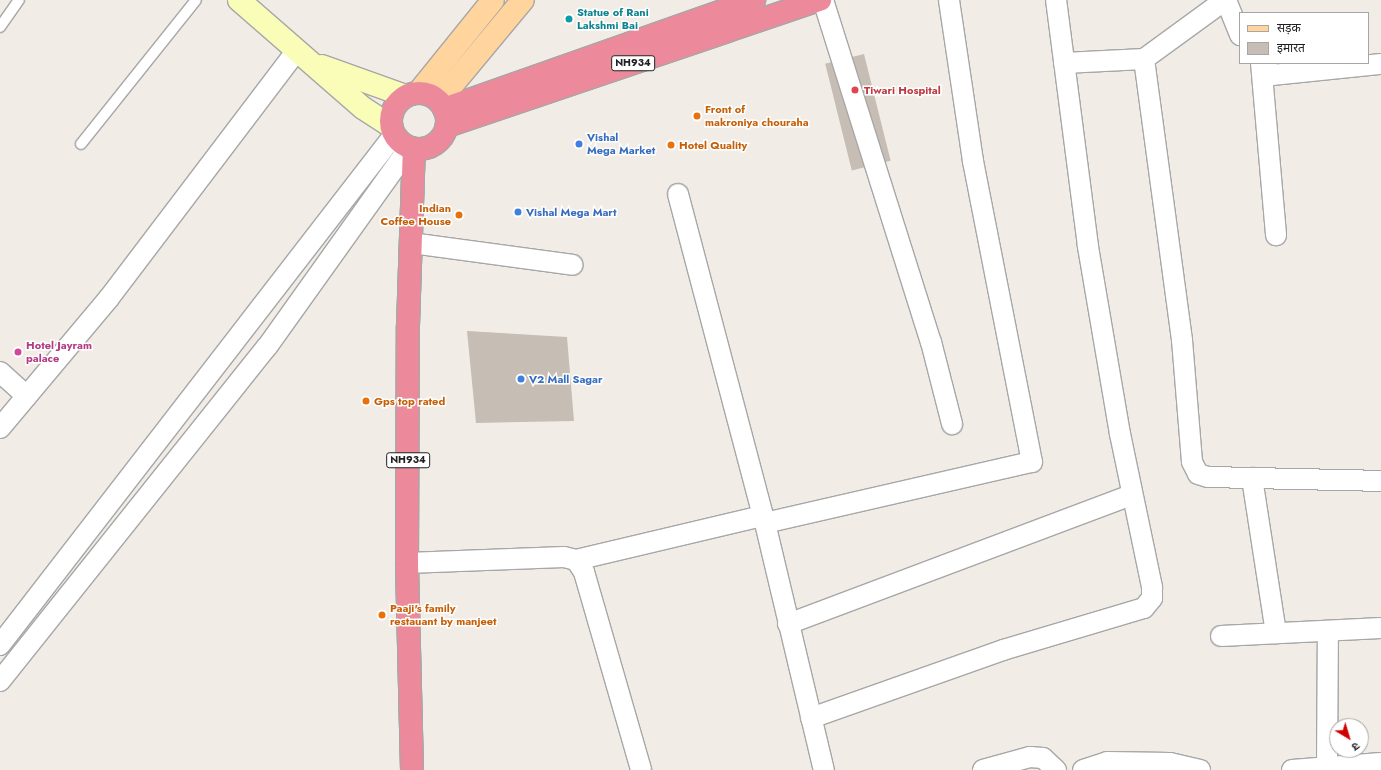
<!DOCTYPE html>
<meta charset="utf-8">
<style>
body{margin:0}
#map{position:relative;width:1381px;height:770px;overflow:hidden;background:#f1ede6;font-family:Jost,"Noto Sans Devanagari",sans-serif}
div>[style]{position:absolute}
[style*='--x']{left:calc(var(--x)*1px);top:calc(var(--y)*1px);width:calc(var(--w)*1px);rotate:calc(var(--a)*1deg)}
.building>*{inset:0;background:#c6bdb5;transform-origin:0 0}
.roads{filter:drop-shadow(1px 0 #a7a7a7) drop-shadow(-1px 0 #a7a7a7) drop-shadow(0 1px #a7a7a7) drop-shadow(0 -1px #a7a7a7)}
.lane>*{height:10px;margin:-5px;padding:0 5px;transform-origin:5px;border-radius:5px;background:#fff}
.street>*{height:20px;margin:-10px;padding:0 10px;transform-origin:10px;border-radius:10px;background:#fff}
.secondary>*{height:22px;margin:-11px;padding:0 11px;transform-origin:11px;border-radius:11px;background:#f9fdb8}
.primary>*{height:22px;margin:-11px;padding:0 11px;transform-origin:11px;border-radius:11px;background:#ffd59d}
.highway>*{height:22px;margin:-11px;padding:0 11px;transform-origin:11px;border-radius:11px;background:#ec8a9c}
.highway>.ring{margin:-11px;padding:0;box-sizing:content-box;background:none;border:22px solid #ec8a9c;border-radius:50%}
.dots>*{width:11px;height:11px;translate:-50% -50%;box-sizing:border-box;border:2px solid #fff;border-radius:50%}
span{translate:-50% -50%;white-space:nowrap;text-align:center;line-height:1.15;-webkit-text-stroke:3px #fff;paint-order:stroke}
.shield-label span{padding:1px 3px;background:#fff;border:1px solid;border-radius:3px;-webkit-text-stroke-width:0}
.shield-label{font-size:10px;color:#202020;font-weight:700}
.culture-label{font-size:11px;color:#0d838f;font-weight:700}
.left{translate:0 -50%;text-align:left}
.health-label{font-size:11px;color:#be3a42;font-weight:700}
.food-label{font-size:11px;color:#c56008;font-weight:700}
.right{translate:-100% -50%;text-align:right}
.shop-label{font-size:11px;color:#366cbe;font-weight:700}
.hotel-label{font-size:11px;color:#b23c85;font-weight:700}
.legend{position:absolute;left:1239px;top:12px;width:130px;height:52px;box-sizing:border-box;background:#fff;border:1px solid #a6a6a6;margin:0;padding:5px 7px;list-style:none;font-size:12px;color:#202020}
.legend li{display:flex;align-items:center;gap:8px;height:20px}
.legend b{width:20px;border:1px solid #a6a6a6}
.north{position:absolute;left:1329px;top:718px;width:40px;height:40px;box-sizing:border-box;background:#fff;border:1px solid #a6a6a6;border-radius:50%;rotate:142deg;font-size:11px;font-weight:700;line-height:16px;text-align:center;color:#202020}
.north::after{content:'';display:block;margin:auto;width:14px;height:18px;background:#d00000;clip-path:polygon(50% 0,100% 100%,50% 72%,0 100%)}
</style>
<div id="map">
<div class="building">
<div style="left:864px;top:54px;width:110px;height:40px;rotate:76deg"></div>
<div style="clip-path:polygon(467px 331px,567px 337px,574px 421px,476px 423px)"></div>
</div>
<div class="roads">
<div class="lane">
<div style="--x:0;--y:27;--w:33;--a:-55"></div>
<div style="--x:81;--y:144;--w:184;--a:-51.4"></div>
</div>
<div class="street">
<div style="--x:823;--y:0;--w:359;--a:72.5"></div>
<div style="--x:931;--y:342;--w:85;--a:75.6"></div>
<div style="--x:1226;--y:0;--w:38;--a:68"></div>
<div style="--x:1144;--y:59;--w:284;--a:82.3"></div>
<div style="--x:1182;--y:340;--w:122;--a:85.3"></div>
<div style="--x:1192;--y:462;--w:13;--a:63"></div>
<div style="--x:1198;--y:474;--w:10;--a:17"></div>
<div style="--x:1208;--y:477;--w:173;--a:1.3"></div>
<div style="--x:1064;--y:63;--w:80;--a:-2.9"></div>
<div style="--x:1144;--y:59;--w:100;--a:-36.1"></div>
<div style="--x:1261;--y:63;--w:173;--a:85"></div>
<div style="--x:1263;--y:63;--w:15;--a:53"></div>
<div style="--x:1272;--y:75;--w:110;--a:-5.8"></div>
<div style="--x:678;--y:194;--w:340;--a:75.2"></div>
<div style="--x:765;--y:523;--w:254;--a:76.6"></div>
<div style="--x:411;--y:243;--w:163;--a:7.7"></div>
<div style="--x:0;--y:372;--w:36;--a:42"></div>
<div style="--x:0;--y:428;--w:170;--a:-50"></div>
<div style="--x:109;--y:298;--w:311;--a:-52.8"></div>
<div style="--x:1252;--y:478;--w:157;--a:81.2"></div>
<div style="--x:765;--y:523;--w:274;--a:-12.9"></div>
<div style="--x:1032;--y:462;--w:307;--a:-101.1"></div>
<div style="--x:973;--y:161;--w:163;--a:-98.5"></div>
<div style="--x:576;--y:560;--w:191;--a:-13.3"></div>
<div style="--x:407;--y:563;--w:157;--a:-2.2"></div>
<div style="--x:564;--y:557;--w:12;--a:14"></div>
<div style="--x:576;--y:560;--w:14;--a:56"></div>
<div style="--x:584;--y:572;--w:206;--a:73.9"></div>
<div style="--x:788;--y:624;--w:367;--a:-20.6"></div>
<div style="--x:1221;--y:636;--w:160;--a:-2.9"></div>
<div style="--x:0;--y:645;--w:644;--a:-52.31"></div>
<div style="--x:0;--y:681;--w:428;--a:-51.4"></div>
<div style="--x:267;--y:347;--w:244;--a:-54.5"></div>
<div style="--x:811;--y:718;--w:204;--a:-19.5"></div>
<div style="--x:1003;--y:650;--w:147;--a:-16.6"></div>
<div style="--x:1144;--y:608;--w:13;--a:-51"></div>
<div style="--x:1152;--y:598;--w:11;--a:-90"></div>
<div style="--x:1152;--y:587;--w:156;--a:-101.8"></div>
<div style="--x:1120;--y:434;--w:191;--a:-99.7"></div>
<div style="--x:1088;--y:246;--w:248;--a:-97.4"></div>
<div style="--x:1327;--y:766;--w:135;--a:-89.6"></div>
<div style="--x:983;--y:770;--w:49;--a:-15.5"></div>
<div style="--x:1030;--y:757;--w:13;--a:4"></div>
<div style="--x:1043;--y:758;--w:18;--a:43"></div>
<div style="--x:1083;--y:770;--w:25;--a:-18"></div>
<div style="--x:1107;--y:762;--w:63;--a:0.9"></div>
<div style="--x:1170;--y:763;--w:31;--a:13"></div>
<div style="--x:1292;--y:770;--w:89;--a:-4.5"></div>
</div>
<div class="secondary">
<div style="--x:239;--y:0;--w:164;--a:41.1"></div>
<div style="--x:363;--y:108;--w:33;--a:33"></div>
<div style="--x:322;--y:66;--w:89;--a:19.7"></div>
</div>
<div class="primary">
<div style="--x:418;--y:93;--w:119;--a:-51.1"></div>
<div style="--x:439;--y:101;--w:131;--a:-50.3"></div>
</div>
<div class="highway">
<div class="ring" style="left:391px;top:93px;width:34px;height:34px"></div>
<div style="--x:444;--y:109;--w:329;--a:-19.4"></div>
<div style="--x:447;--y:126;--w:394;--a:-18.7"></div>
<div style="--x:412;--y:770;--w:207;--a:-91.4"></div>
<div style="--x:407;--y:563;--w:237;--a:-89.8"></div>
<div style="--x:408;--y:326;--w:177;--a:-88.1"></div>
</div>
</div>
<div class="dots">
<div style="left:569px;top:19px;background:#0f9aa8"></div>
<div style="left:855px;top:90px;background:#e0444e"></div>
<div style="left:697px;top:116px;background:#e8710a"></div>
<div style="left:579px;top:144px;background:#3f7fe0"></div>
<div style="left:671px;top:145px;background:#e8710a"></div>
<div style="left:518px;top:212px;background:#3f7fe0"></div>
<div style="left:459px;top:215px;background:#e8710a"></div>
<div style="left:18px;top:352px;background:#d1479c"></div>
<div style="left:521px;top:379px;background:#3f7fe0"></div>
<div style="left:366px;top:401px;background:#e8710a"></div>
<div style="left:382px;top:615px;background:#e8710a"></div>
</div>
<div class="shield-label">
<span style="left:633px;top:63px">NH934</span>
<span style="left:408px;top:460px">NH934</span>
</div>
<div class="culture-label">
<span class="left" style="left:577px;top:19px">Statue of Rani<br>Lakshmi Bai</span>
</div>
<div class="health-label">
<span class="left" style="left:864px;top:90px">Tiwari Hospital</span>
</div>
<div class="food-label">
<span class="left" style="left:705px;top:116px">Front of<br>makroniya chouraha</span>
<span class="left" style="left:679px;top:145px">Hotel Quality</span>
<span class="right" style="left:451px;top:215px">Indian<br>Coffee House</span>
<span class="left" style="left:374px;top:401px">Gps top rated</span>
<span class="left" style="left:390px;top:615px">Paaji's family<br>restauant by manjeet</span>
</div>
<div class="shop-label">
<span class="left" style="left:587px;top:144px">Vishal<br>Mega Market</span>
<span class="left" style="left:526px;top:212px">Vishal Mega Mart</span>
<span class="left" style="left:529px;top:379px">V2 Mall Sagar</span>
</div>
<div class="hotel-label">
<span class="left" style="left:26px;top:352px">Hotel Jayram<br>palace</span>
</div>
<ul class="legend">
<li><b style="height:5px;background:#ffd59d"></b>सड़क</li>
<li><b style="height:11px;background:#c6bdb5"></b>इमारत</li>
</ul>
<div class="north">उ</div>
</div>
